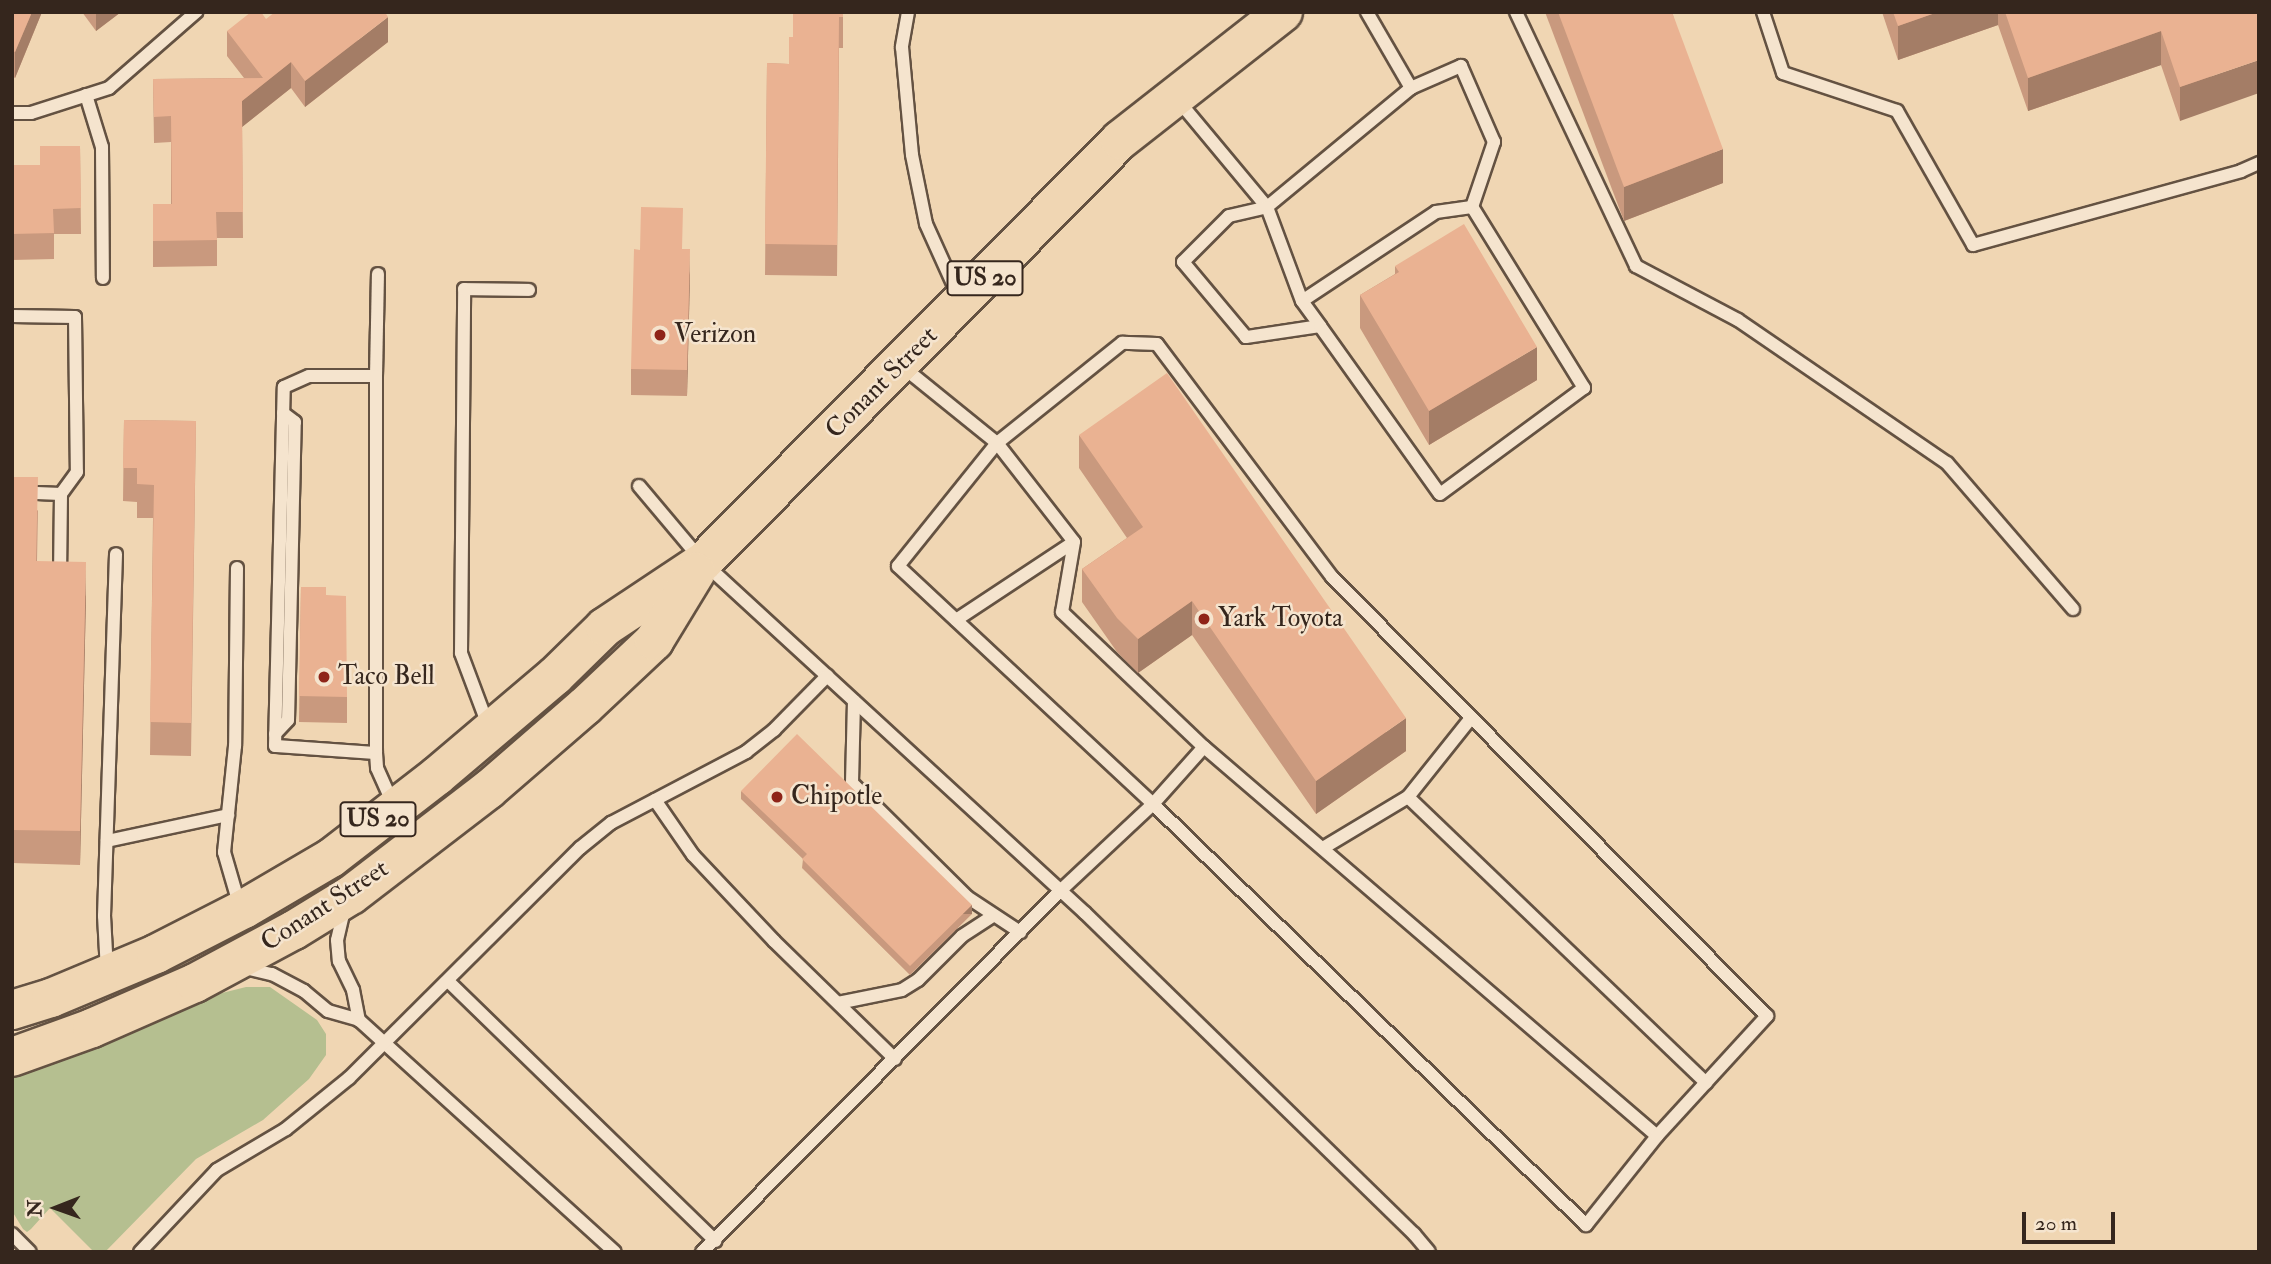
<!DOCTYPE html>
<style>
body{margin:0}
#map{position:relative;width:2271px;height:1264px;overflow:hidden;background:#f0d6b3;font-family:"IM FELL Double Pica",serif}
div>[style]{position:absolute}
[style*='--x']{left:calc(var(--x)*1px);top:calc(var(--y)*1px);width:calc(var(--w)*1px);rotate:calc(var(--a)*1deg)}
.green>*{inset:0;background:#b5bf90}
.roads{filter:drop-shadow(2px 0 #645242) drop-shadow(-2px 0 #645242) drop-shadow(0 2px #645242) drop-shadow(0 -2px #645242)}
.service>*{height:12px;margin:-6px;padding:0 6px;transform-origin:6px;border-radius:6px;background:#f5e4ce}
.primary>*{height:38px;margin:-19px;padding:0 19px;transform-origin:19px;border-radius:19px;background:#f0d6b3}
.wall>*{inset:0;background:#c9997e}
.shaded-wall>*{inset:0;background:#a47d66;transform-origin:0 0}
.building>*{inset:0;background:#eab292}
.dots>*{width:19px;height:19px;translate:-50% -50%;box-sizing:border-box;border:4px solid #f5e4ce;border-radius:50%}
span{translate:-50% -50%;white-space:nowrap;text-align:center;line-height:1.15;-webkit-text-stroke:5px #f5e4ce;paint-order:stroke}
.shield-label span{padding:2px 5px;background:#f5e4ce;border:2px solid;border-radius:5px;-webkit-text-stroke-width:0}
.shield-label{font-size:24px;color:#35261d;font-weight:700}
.poi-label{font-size:26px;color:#35261d}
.left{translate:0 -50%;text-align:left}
.street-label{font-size:26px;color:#35261d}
.frame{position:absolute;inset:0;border:14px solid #35261d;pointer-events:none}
.north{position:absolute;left:21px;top:1173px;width:70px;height:70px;-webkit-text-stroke:5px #f5e4ce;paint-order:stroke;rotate:269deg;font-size:19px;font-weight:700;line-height:28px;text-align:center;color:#35261d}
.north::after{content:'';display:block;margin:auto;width:24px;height:32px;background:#35261d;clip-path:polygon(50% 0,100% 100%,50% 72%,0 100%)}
.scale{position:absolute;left:2022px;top:1212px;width:93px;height:32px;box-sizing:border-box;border:4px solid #35261d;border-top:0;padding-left:9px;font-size:21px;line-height:24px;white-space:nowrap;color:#35261d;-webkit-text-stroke:5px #f5e4ce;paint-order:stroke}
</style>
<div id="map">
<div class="green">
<div style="clip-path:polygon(246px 987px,270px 987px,317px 1020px,326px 1034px,326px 1055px,309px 1079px,263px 1120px,196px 1159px,105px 1252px,94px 1252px,50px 1208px,31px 1229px,27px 1232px,23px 1229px,12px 1211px,12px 1077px,76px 1054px,206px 997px)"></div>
</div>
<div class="roads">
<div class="service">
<div style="--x:908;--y:12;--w:36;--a:100"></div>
<div style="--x:902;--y:47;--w:108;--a:84.7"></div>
<div style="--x:912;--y:155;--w:70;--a:78.5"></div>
<div style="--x:926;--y:224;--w:78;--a:65.7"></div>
<div style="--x:1516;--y:12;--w:281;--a:64.7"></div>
<div style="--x:1636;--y:266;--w:115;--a:27.9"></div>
<div style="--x:1738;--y:320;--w:253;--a:34.4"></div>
<div style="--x:1947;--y:463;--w:193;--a:49.2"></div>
<div style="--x:1763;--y:12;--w:64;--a:71.8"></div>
<div style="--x:1783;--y:73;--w:120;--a:18.4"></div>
<div style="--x:1897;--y:111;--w:154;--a:60.4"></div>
<div style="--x:1973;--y:245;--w:278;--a:-15.4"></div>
<div style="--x:2241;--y:171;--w:20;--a:-24"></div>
<div style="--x:86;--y:95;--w:54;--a:72.9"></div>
<div style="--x:102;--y:147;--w:131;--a:89.6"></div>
<div style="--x:1177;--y:99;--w:141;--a:50.2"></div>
<div style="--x:1267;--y:207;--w:187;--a:-39.6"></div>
<div style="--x:1411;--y:88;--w:88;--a:-120.1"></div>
<div style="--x:12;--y:113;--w:19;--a:0"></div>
<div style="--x:31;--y:113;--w:82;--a:-17.8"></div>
<div style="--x:109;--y:88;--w:116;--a:-41.1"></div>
<div style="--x:1302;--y:301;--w:161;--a:-33.6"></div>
<div style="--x:1436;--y:212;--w:36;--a:-8"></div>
<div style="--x:12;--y:316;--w:63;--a:0.9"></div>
<div style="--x:75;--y:317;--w:155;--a:89.3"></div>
<div style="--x:77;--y:472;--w:27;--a:126"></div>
<div style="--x:1320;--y:326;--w:75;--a:171.5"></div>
<div style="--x:1246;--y:337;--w:98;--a:-130"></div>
<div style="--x:1183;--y:262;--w:65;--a:-45"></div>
<div style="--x:1229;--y:216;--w:39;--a:-13"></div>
<div style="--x:1267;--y:207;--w:100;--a:69.6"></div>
<div style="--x:1302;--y:301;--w:31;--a:54"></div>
<div style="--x:1320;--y:326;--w:206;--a:54.5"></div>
<div style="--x:1440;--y:494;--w:179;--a:-36.4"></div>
<div style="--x:1584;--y:388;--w:213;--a:-121.7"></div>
<div style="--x:1472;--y:207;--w:69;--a:-71.3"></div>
<div style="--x:1494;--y:142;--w:83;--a:-113.5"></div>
<div style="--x:1461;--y:66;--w:55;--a:156.3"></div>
<div style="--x:903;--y:367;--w:121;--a:39"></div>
<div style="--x:997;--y:443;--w:125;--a:52.1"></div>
<div style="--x:1074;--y:542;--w:71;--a:99.7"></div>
<div style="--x:1062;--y:612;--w:196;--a:43.6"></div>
<div style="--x:1204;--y:747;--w:597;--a:40.65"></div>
<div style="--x:376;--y:376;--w:102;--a:-88.9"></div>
<div style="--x:639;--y:486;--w:99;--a:49.9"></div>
<div style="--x:703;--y:562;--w:519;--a:42.58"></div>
<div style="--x:1085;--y:913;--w:460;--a:44.3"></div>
<div style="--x:1414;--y:1234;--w:23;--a:50"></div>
<div style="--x:12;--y:492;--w:49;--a:2.3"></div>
<div style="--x:61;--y:494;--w:77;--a:90.7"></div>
<div style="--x:237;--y:568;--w:178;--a:90.6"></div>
<div style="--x:235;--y:746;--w:107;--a:95.9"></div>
<div style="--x:224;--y:852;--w:57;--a:73.8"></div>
<div style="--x:956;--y:620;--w:141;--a:-33.5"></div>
<div style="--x:854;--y:701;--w:82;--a:91.4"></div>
<div style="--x:852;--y:783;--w:162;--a:44.7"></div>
<div style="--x:967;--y:897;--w:64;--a:33.4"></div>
<div style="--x:488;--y:725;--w:77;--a:-110.6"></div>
<div style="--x:461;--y:653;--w:364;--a:-89.5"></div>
<div style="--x:464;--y:289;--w:65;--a:0.9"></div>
<div style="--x:275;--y:734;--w:19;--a:-47"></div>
<div style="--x:288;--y:720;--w:298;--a:-88.7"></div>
<div style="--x:295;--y:422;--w:15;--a:-143"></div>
<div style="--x:376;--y:753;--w:101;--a:-176"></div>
<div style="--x:275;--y:746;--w:359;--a:-88.6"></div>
<div style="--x:284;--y:387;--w:27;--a:-24"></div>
<div style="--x:309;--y:376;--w:67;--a:0"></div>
<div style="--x:376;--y:376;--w:377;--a:90"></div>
<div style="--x:376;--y:753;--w:15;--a:86"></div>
<div style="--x:377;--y:768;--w:42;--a:65.9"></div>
<div style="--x:1408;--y:797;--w:101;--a:-51.4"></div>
<div style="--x:655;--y:800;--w:67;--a:55.4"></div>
<div style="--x:693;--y:855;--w:118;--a:46.7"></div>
<div style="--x:774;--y:941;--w:169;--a:44.3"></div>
<div style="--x:107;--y:841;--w:124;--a:-12.1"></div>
<div style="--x:1323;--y:848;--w:99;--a:-31"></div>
<div style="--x:1408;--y:797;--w:413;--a:43.8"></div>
<div style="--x:344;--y:910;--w:31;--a:103"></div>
<div style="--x:337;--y:940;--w:21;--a:85"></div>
<div style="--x:339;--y:961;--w:32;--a:64"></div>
<div style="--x:353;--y:990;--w:31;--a:79"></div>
<div style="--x:245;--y:968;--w:28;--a:13"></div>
<div style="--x:272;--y:974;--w:36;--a:28"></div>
<div style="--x:304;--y:991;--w:31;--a:40"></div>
<div style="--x:328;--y:1011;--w:32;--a:16"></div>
<div style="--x:359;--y:1020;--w:345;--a:42.2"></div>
<div style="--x:107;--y:971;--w:55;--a:-93.1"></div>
<div style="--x:104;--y:916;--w:362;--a:-88.1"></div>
<div style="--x:448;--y:981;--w:373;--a:44.2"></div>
<div style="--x:838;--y:1003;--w:65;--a:-11.5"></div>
<div style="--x:902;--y:990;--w:19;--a:-32"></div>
<div style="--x:918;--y:980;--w:62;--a:-45"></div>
<div style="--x:962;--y:936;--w:38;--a:-33"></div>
<div style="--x:12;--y:1234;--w:25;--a:45"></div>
<div style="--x:140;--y:1252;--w:112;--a:-46.8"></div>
<div style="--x:217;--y:1170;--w:80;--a:-30.7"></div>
<div style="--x:286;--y:1129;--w:81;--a:-39"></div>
<div style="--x:349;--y:1078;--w:326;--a:-44.9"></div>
<div style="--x:580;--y:848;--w:40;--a:-39"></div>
<div style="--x:611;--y:823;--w:153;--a:-27.7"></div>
<div style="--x:746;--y:752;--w:36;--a:-38"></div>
<div style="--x:774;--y:730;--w:76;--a:-45.5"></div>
<div style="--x:702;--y:1252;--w:508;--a:-45.24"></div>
<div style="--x:1060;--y:891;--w:127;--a:-43.1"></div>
<div style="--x:1153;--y:804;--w:604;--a:44.19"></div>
<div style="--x:1586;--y:1225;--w:114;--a:-51.4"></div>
<div style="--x:1657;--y:1136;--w:163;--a:-47.5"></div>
<div style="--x:1767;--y:1016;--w:618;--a:-134.74"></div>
<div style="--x:1332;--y:577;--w:291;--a:-126.9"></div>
<div style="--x:1157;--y:344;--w:35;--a:-178"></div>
<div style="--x:1122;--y:343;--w:160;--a:141.3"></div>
<div style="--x:997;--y:443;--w:158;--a:128.8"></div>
<div style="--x:898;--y:566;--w:349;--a:43"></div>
<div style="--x:1153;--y:804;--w:76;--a:-48.2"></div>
</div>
<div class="primary">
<div style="--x:12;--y:1010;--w:41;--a:-17.1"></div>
<div style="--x:51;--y:998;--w:114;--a:-22.7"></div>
<div style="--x:156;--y:954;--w:99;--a:-27.1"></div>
<div style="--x:244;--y:909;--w:101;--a:-30.4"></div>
<div style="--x:331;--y:858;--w:134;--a:-37.7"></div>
<div style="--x:437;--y:776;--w:155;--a:-40.3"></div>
<div style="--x:555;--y:676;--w:70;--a:-44.4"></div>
<div style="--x:605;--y:627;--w:118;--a:-33.6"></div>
<div style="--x:703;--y:562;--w:593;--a:-45.34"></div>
<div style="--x:1120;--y:140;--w:207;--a:-38.1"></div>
<div style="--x:12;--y:1057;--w:85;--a:-19.9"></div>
<div style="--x:92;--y:1028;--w:112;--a:-23.6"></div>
<div style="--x:195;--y:983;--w:112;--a:-28.2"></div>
<div style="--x:294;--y:930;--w:67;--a:-31.6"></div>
<div style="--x:351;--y:895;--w:173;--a:-37.5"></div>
<div style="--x:488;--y:790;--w:128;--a:-40.9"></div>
<div style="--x:585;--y:706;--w:95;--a:-43.3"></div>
<div style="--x:654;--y:641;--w:81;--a:-58.7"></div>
</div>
</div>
<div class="wall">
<div style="clip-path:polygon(12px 12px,42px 12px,15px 78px,12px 76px)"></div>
<div style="clip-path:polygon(82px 12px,121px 12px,96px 31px)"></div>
<div style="clip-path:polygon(843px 12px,843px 48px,839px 48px,837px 276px,765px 275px,767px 63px,789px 64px,793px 37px)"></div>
<div style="clip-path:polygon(1545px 12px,1672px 12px,1723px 183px,1624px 221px)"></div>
<div style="clip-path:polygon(1882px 12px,2256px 12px,2180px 121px,2161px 65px,2028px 111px,1998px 25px,1898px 60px)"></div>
<div style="clip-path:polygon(227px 31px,388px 42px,305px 107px,291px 88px,242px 127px,243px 238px,217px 238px,217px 266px,153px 267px,153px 204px,171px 204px,171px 142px,154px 143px,153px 79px,244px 78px,227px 56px)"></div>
<div style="clip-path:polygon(80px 146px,81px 234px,54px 234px,54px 259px,12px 260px,12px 165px,40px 165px)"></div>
<div style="clip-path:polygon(683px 249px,690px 275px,687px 396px,631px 395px,631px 369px)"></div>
<div style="clip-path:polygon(1395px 266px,1537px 380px,1429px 445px,1360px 328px,1360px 295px,1395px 274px)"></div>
<div style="clip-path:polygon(124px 420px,196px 421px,191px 756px,150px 755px,153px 518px,137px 518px,137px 502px,123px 501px)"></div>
<div style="clip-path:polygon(1079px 435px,1406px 751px,1316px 814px,1192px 635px,1138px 673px,1117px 652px,1082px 602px,1082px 569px,1127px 538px,1079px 468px)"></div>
<div style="clip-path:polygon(12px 477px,38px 511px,37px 561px,86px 596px,80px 865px,12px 863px)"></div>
<div style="clip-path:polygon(301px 587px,326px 595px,347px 697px,347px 723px,299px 722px)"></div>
<div style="clip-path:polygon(741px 791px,972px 914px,910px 975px,802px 868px,803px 859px,741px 799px)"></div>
</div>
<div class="shaded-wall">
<div style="clip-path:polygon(32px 12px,42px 12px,15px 78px,15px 52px)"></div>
<div style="clip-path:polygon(96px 12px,121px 12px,96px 31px)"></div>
<div style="clip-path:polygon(1938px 12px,1998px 12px,1998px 25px,1898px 60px,1898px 26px)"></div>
<div style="clip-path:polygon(388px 17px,388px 42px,305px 107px,305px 81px)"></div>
<div style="clip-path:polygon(2161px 31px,2161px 65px,2028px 111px,2028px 78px)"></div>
<div style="clip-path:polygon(2259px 60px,2259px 93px,2180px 121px,2180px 87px)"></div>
<div style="clip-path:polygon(291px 62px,291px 88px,242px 127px,242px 101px)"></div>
<div style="clip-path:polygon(1723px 149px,1723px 183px,1624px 221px,1624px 187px)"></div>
<div style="clip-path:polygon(690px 249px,690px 275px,687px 396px,687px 370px)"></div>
<div style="clip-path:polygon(1537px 347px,1537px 380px,1429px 445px,1429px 411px)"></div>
<div style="clip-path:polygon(86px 562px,86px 596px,80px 865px,80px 831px)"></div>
<div style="clip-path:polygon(1192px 601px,1192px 635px,1138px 673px,1138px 639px)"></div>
<div style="clip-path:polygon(1406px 718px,1406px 751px,1316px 814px,1316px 781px)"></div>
<div style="left:972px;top:905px;width:9px;height:87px;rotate:90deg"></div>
</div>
<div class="building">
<div style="clip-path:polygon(12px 12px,32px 12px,15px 52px,12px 51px)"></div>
<div style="clip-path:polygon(251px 12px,261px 12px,266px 19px,275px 12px,385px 12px,388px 17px,305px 81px,291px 62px,242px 101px,243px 212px,216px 212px,217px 240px,153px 241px,153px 204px,172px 204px,171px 116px,154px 117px,153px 79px,263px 78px,227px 31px)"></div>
<div style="clip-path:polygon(793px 12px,843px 12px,843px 17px,839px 17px,837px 245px,765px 244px,767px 63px,789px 64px,789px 37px,793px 37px)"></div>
<div style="clip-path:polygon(1558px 12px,1672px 12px,1723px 149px,1624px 187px)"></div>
<div style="clip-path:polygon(1893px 12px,1938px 12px,1898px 26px)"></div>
<div style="clip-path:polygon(2005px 12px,2256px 12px,2259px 20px,2259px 60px,2180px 87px,2161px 31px,2028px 78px)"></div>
<div style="clip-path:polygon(40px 146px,80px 146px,81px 208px,53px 209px,54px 233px,12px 234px,12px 165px,40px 165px)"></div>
<div style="clip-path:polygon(641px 207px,683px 208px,682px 249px,690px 249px,687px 370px,631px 369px,634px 249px,640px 250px)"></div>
<div style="clip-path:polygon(1464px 224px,1537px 347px,1429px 411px,1360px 295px,1399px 272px,1395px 266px)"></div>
<div style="clip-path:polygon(1167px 373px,1406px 718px,1316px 781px,1192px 601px,1138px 639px,1117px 618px,1082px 569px,1143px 527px,1079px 435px)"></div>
<div style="clip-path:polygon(124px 420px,196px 421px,191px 723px,150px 722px,154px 485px,137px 484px,137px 468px,123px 468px)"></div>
<div style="clip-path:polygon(12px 477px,38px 477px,36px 561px,86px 562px,80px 831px,12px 830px)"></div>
<div style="clip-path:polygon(301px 587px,326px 587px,326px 595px,346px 596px,347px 697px,299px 696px)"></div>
<div style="clip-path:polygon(797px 734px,972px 905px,910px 966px,802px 859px,807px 854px,741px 791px)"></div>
</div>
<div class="dots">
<div style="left:660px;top:335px;background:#8f2418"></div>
<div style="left:1204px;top:619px;background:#8f2418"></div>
<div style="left:324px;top:677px;background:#8f2418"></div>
<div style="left:777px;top:797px;background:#8f2418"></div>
</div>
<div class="shield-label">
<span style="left:985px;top:278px">US 20</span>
<span style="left:378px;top:819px">US 20</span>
</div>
<div class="poi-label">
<span class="left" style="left:674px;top:335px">Verizon</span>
<span class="left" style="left:1218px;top:619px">Yark Toyota</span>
<span class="left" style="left:338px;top:677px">Taco Bell</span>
<span class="left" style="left:791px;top:797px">Chipotle</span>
</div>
<div class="street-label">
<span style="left:882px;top:383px;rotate:-45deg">Conant Street</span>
<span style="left:325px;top:906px;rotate:-33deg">Conant Street</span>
</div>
<div class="frame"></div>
<div class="north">N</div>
<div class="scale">20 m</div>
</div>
